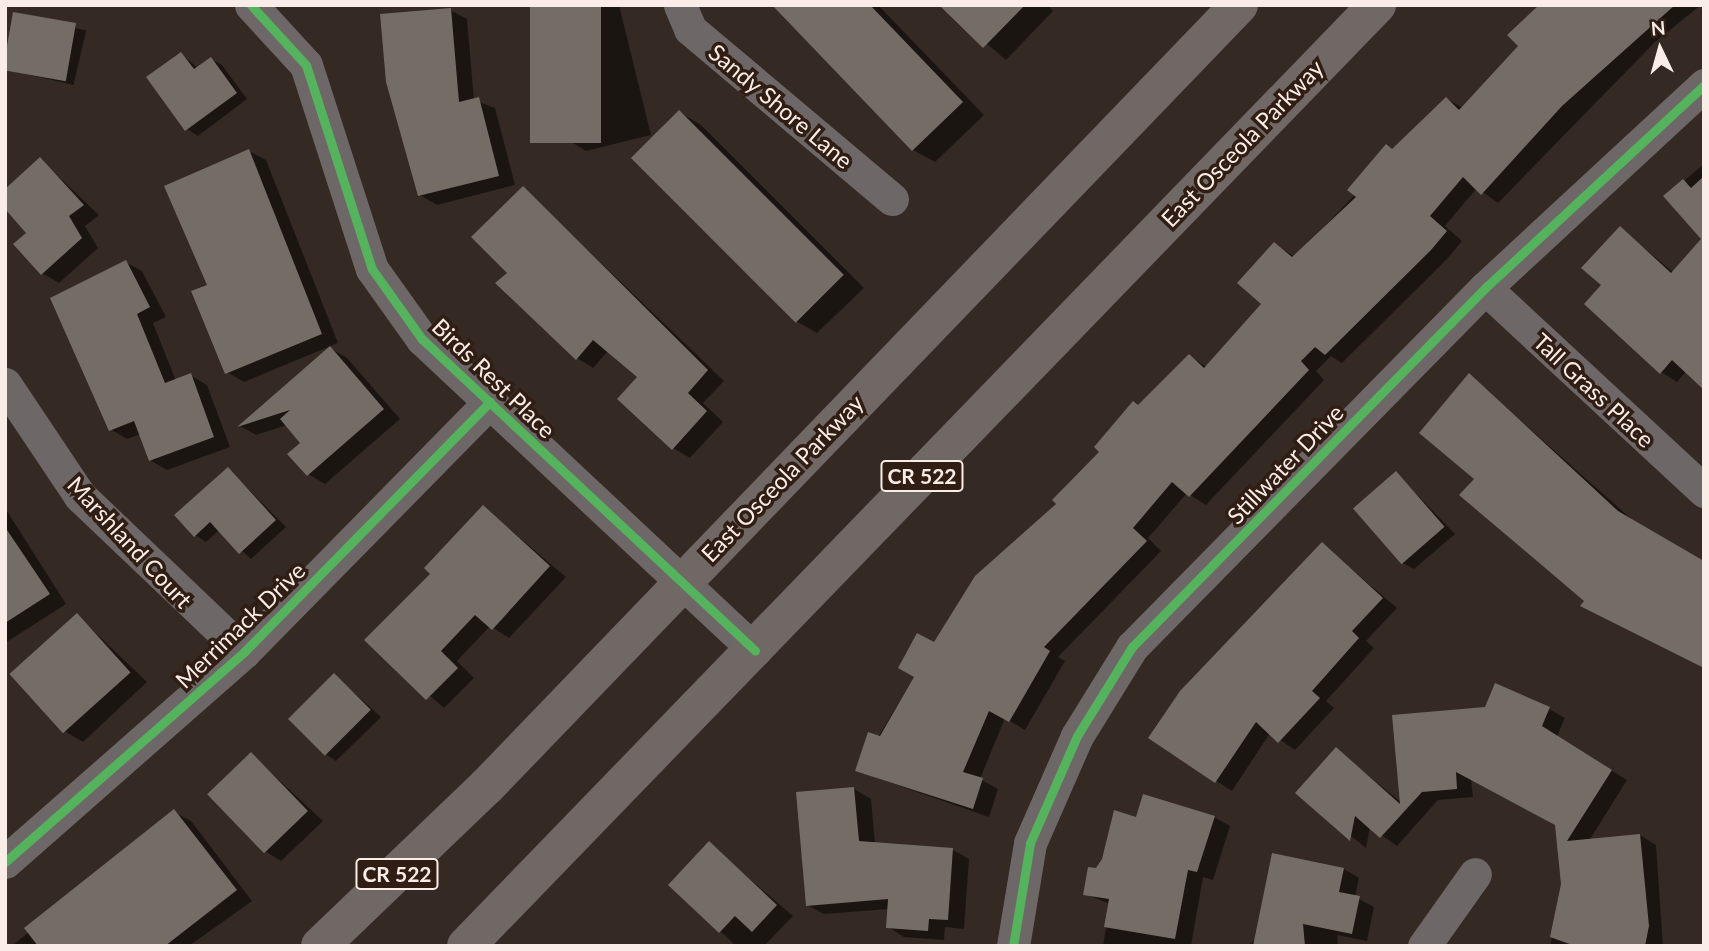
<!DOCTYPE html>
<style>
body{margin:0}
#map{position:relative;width:1709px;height:951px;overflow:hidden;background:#342923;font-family:Lato,sans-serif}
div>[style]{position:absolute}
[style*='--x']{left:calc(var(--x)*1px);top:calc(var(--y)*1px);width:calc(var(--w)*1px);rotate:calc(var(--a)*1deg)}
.shadow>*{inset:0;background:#0007;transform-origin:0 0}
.building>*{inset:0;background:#746d66;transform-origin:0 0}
.minor>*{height:33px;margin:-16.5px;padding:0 16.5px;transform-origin:16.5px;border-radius:16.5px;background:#6d6867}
.major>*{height:38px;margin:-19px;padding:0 19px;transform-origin:19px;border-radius:19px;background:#706865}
.cycleway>*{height:9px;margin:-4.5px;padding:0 4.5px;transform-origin:4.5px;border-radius:4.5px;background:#56b35d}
span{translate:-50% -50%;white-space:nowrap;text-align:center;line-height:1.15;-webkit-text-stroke:7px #301d14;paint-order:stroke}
.shield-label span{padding:2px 5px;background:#301d14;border:2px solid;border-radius:5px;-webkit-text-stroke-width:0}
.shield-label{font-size:21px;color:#faede7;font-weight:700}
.street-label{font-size:23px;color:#faede7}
.frame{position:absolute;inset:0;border:7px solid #faede7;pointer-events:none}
.north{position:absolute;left:1625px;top:14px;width:70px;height:70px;-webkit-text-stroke:5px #301d14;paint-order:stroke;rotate:355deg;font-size:19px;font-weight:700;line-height:28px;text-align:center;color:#faede7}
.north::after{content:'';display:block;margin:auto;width:24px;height:32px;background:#faede7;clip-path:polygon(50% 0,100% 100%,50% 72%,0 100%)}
</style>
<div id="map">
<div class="shadow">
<div style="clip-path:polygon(532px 5px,619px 5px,651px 135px,586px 151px,565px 138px)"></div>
<div style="clip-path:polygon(774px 5px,878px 5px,984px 115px,935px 162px,913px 150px)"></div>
<div style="clip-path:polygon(941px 5px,1047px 5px,1053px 11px,1006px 60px)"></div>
<div style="clip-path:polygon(1541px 5px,1701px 5px,1655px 42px,1498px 203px,1477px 188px,1445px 226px,1462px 241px,1447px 259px,1342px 363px,1331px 356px,1316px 371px,1324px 380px,1206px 505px,1187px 493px,1148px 538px,1161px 551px,1058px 657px,1065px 661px,1025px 730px,1005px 718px,980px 779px,998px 789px,989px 817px,857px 771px,935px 644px,1139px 407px,1189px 356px,1207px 367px,1263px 304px,1275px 244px,1295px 257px,1447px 99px,1463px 108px,1520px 46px)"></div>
<div style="clip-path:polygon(450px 10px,467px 19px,474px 100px,495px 108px,515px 185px,437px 205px,420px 195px)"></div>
<div style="left:15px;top:14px;width:73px;height:56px;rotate:13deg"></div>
<div style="clip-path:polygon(181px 54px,198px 68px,211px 59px,222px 65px,247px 99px,198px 136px,187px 129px)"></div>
<div style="clip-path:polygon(679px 112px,701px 125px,864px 288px,817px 333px,796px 321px,633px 158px)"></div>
<div style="clip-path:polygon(249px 151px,266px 160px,338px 343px,244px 382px,227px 372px)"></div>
<div style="clip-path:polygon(40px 159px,99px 215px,85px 226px,98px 248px,59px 283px,42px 273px,29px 233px)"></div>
<div style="clip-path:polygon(1704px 164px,1704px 387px,1686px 371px,1677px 382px,1661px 372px,1603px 285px,1620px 228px,1674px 273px,1703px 239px,1666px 196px)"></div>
<div style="clip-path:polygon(527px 192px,724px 381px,703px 403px,723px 422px,690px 458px,673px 448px,640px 377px,608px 351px,593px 368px,577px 358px,509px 273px)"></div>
<div style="clip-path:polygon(125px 262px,142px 271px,166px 317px,153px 323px,176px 381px,190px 375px,207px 385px,230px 447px,167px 470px,150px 460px,141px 434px,127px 439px,110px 429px)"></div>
<div style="clip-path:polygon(330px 348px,347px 358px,400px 419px,325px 484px,308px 474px,303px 443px,287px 425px,256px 435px,240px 426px)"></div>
<div style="clip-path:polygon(1470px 376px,1636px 523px,1704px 561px,1704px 667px,1586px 600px,1477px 479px)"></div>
<div style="clip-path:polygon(228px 469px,286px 527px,251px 559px,219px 530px,206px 542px,195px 535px)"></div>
<div style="clip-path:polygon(1396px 473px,1455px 534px,1414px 569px,1403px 563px)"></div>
<div style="clip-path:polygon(483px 507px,566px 577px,509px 638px,490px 626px,457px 661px,474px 678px,444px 708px,367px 641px,432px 574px)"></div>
<div style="clip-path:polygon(5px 508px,66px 604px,5px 643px)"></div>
<div style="clip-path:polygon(1322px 544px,1397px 608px,1366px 641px,1374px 648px,1326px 701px,1334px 708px,1295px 750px,1270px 733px,1232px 791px,1150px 738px)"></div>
<div style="clip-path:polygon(77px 615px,147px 682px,83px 742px,66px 732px)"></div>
<div style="clip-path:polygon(334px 675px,381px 717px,336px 761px,325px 754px)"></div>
<div style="clip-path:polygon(1549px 709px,1565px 718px,1557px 736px,1627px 780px,1589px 841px,1640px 835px,1656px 845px,1663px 946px,1550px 946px,1563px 885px,1557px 825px,1471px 779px,1473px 797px,1438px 800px,1397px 846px,1370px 827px,1366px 848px,1298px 793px,1336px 750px,1401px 802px)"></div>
<div style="clip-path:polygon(251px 754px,323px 821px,281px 861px,265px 851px)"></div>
<div style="clip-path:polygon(854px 789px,871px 799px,875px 844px,953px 850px,969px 859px,964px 929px,945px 927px,944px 940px,904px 937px,888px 927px,889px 909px,824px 914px,807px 905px)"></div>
<div style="clip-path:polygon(174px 812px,191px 821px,252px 901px,189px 946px,12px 946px)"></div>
<div style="clip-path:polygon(1214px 817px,1230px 826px,1213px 880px,1203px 877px,1191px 946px,1103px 946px,1110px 904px,1085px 894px,1137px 819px)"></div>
<div style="clip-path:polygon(709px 844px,793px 916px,764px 946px,736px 946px,671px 885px)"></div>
<div style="clip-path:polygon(1344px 869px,1359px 878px,1355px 897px,1374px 907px,1367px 941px,1337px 935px,1338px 946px,1247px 946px)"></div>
</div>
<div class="building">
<div style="left:530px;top:5px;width:71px;height:138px"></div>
<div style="clip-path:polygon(772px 5px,870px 5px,963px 102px,912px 151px)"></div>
<div style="clip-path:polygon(939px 5px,1025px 5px,983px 48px)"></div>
<div style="clip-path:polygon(1539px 5px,1675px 5px,1562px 106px,1481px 195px,1463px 177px,1430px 216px,1447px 231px,1431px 250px,1325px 355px,1315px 347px,1301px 361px,1309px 370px,1189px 497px,1172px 482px,1133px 528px,1147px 541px,1044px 647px,1050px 651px,1009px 722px,989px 711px,963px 772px,983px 778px,973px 809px,855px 771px,868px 732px,880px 736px,914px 677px,898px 668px,917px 633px,934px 642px,975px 576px,1056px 504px,1052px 500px,1099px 452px,1094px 447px,1133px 401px,1138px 405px,1189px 354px,1204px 368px,1261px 304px,1237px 283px,1274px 242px,1292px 257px,1356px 197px,1347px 190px,1386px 144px,1392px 149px,1446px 97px,1459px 110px,1518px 46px,1507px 35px)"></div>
<div style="clip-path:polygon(451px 8px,459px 102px,479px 97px,499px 176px,418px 196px,386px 82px,380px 14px)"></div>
<div style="left:13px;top:12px;width:64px;height:59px;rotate:10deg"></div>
<div style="clip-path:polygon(181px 52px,194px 69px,211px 57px,237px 93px,185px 131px,146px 77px)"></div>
<div style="left:679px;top:110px;width:233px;height:68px;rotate:45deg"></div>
<div style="clip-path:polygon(249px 149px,322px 334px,225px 374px,191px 291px,207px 285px,164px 186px)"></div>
<div style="clip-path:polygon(40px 157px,84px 205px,69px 216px,82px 238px,41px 275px,13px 244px,26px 233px,5px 209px,5px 189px)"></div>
<div style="clip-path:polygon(1704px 176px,1704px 390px,1672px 360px,1660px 374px,1584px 304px,1601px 285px,1581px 268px,1620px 226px,1671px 273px,1701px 239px,1663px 196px,1683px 179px,1691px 188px)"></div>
<div style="clip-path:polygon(523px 186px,708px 370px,688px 393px,707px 411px,672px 450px,617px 399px,637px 377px,593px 340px,576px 360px,495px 283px,507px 273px,471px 237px)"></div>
<div style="clip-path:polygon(126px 260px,150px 307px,137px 314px,165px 383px,191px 373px,214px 437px,149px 461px,134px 421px,109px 431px,50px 298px)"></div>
<div style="clip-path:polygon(330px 346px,384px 409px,307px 476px,287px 454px,300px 443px,280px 419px,290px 410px,237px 427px)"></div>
<div style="clip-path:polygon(1469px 373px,1618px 511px,1704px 561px,1704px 668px,1580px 606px,1584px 601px,1459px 495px,1474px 479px,1419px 433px)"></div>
<div style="clip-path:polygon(228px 467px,276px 520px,239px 554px,210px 522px,194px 537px,174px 515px)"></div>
<div style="left:1396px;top:471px;width:74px;height:57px;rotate:49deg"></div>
<div style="clip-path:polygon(483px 505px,550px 566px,492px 630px,475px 615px,441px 651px,458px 668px,426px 700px,364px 640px,430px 574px,424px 568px)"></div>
<div style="clip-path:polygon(5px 527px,50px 594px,5px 623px)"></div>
<div style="clip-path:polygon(1322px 542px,1383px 598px,1352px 631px,1359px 638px,1312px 691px,1320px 698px,1278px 743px,1256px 722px,1215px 783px,1148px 738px,1180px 691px)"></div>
<div style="left:77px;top:613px;width:80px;height:91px;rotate:48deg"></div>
<div style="left:334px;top:673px;width:52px;height:65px;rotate:45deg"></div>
<div style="clip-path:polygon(1495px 683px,1550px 707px,1542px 726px,1612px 770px,1567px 841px,1640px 834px,1649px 926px,1645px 946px,1575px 946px,1550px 937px,1561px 884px,1555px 825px,1456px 772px,1457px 789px,1422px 792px,1380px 838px,1355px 816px,1350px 841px,1295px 793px,1336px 747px,1400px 804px,1392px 715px,1485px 707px)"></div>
<div style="left:251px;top:752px;width:82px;height:61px;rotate:46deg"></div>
<div style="clip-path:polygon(854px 787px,859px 841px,953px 848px,948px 920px,929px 919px,928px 931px,886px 928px,888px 899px,806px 906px,796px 792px)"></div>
<div style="clip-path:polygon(1143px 794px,1215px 816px,1197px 872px,1188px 870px,1175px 939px,1104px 927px,1109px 899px,1083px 895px,1088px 867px,1096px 868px,1102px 859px,1114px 810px,1136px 817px)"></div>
<div style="clip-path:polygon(174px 809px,237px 890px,165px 946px,38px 946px,24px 928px)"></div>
<div style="clip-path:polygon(709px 841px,777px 905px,752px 932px,735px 916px,719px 933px,668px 885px)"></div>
<div style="clip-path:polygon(1272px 853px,1344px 868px,1339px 892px,1360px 896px,1352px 934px,1303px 924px,1305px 946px,1253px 946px)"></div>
</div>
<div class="minor">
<div style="--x:251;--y:5;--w:81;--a:47.5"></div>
<div style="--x:306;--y:65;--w:214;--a:72.1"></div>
<div style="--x:372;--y:269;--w:86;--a:54.5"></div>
<div style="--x:422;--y:339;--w:456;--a:43.1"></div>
<div style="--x:680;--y:5;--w:26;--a:67"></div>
<div style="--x:690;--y:29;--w:264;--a:40.1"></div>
<div style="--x:1485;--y:288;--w:299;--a:42.8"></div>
<div style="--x:5;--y:384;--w:135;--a:56.2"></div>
<div style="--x:80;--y:496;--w:226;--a:43.6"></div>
<div style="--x:5;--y:862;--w:318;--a:-41.3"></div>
<div style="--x:244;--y:652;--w:351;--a:-45.5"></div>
<div style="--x:1013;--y:946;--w:104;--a:-80.6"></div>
<div style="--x:1030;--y:843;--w:117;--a:-66.3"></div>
<div style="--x:1077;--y:736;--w:105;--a:-58.3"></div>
<div style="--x:1132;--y:647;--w:503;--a:-45.48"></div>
<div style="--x:1485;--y:288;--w:299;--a:-42.8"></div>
<div style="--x:1424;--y:946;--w:88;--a:-54.7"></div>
</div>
<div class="major">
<div style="--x:320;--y:946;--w:231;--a:-43.8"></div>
<div style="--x:487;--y:786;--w:1084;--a:-46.08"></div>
<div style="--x:466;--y:946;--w:1310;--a:-45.93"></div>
</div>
<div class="cycleway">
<div style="--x:251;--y:5;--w:81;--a:47.5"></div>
<div style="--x:306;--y:65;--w:214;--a:72.1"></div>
<div style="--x:372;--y:269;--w:86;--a:54.5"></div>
<div style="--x:422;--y:339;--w:456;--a:43.1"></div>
<div style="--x:5;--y:862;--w:318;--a:-41.3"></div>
<div style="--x:244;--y:652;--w:351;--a:-45.5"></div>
<div style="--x:1013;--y:946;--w:104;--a:-80.6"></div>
<div style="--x:1030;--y:843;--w:117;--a:-66.3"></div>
<div style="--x:1077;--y:736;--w:105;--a:-58.3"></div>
<div style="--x:1132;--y:647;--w:503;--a:-45.48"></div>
<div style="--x:1485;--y:288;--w:299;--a:-42.8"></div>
</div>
<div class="shield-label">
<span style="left:922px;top:476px">CR 522</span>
<span style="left:397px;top:874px">CR 522</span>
</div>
<div class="street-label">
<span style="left:781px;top:106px;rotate:40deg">Sandy Shore Lane</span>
<span style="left:1242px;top:143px;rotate:-46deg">East Osceola Parkway</span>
<span style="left:494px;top:378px;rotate:44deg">Birds Rest Place</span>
<span style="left:1594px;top:390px;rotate:43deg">Tall Grass Place</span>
<span style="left:1285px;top:464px;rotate:-46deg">Stillwater Drive</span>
<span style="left:782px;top:478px;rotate:-46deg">East Osceola Parkway</span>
<span style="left:130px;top:542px;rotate:47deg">Marshland Court</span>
<span style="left:240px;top:625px;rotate:-44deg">Merrimack Drive</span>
</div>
<div class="frame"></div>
<div class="north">N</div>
</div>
